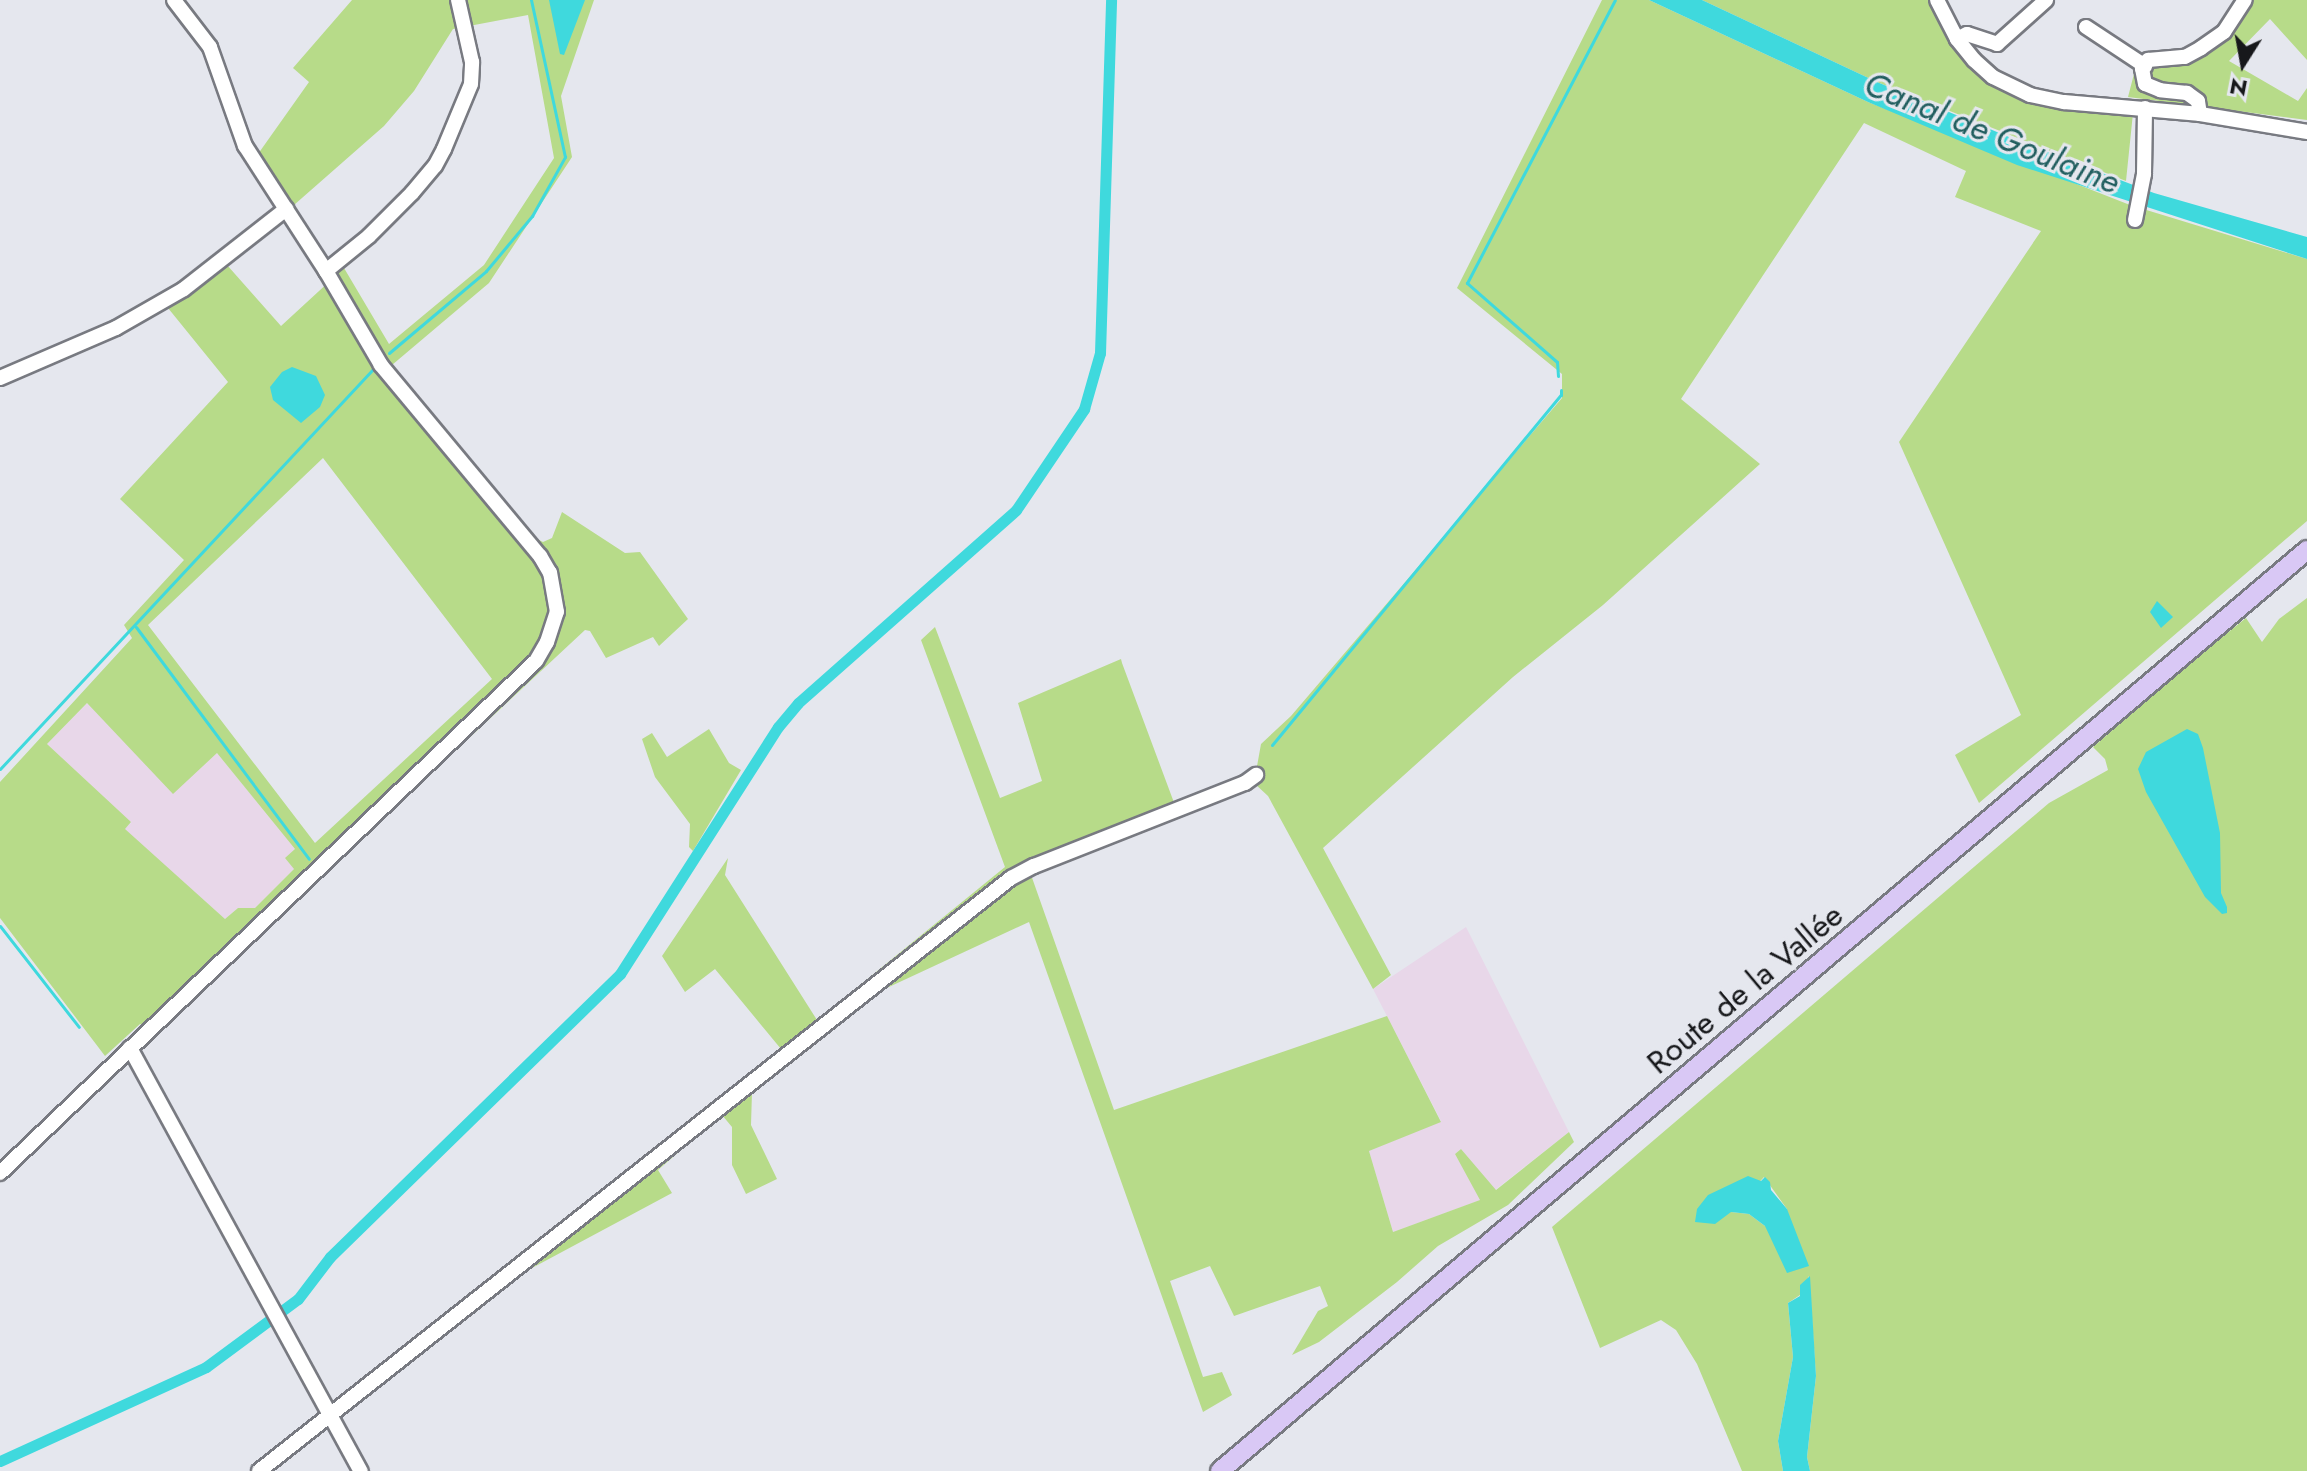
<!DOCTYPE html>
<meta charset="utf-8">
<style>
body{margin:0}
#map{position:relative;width:2307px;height:1471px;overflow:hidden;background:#e5e7ee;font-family:Jost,sans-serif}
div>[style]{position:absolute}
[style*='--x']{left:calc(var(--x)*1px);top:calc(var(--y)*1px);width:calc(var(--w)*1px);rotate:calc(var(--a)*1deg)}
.industrial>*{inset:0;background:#e8d7e9}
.green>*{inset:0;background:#b7db89}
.water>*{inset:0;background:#3fd9dd}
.stream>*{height:3px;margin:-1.5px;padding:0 1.5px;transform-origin:1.5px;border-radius:1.5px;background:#3fd9dd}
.canal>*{height:11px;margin:-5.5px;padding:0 5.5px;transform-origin:5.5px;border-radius:5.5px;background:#3fd9dd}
.roads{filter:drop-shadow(2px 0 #787a81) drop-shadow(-2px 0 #787a81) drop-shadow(0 2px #787a81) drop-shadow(0 -2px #787a81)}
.minor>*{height:14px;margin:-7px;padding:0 7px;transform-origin:7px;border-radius:7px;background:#fff}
.major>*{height:18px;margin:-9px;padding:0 9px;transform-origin:9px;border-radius:9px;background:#d9c8f5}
span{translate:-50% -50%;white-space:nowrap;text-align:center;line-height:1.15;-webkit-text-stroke:6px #e5e7ee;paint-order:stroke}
.street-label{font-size:32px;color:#17181b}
.water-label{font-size:34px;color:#215e5f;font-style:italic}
.north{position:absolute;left:2203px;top:24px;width:80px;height:80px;-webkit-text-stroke:6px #e5e7ee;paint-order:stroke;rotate:191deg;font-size:22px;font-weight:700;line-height:32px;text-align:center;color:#17181b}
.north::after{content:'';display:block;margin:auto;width:28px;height:36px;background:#17181b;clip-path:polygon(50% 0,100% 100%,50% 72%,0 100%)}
</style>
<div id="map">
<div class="industrial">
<div style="clip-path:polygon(87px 703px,173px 793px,217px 753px,295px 849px,294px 869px,255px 908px,238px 908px,225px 919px,124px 829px,131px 823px,47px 744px)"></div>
<div style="clip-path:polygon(1466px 927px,1569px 1132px,1495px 1190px,1461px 1149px,1455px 1154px,1481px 1200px,1393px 1232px,1369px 1151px,1441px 1121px,1373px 989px)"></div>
</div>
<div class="green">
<div style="clip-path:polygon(evenodd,352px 0,594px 0,561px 96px,572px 157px,489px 283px,392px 365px,537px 539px,543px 542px,552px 538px,562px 512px,625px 553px,640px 552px,688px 619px,659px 646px,653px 637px,606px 658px,590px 631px,585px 630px,154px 1032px,140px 1024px,105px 1056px,0 918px,0 782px,132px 638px,124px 625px,184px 560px,120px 499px,228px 382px,168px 308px,227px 265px,281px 326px,344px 268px,389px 344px,484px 265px,554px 158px,528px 15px,453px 29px,414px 91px,384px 126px,294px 205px,258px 154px,309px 82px,293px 68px,352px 0,323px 458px,492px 679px,315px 843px,148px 625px,323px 458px,352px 0,87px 703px,173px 794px,217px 753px,295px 849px,285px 858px,294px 869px,255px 908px,238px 908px,225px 919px,125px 829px,131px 822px,47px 744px,87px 703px)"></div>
<div style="clip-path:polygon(1602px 0,1649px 0,1868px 102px,2130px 205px,2307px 259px,2307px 521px,1979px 803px,1955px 755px,2021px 715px,1899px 442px,2041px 231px,1955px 197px,1966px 171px,1864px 123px,1681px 399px,1760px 464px,1603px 605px,1513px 677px,1323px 848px,1391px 975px,1373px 989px,1268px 796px,1254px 783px,1261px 744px,1291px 716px,1562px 398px,1562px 374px,1457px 288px)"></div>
<div style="clip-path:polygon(1702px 0,1930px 0,1944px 32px,1967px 61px,2007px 94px,2036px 104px,2075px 110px,2133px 113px,2126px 181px,1877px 82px)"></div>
<div style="clip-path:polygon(2251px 0,2307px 0,2307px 60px,2270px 19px,2229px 61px,2298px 101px,2307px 88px,2307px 120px,2128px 97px,2135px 70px,2186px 60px)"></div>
<div style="clip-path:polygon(evenodd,2307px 598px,2307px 1471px,1810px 1471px,1807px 1457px,1816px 1376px,1809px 1276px,1800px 1295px,1788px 1303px,1793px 1357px,1778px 1441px,1783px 1471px,1742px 1471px,1697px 1364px,1676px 1330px,1661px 1320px,1600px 1348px,1552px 1227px,2049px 803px,2108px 770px,2105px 759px,2093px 747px,2191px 662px,2246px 618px,2262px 642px,2279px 619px,2307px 598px,1764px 1177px,1787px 1209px,1765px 1226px,1749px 1214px,1731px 1212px,1764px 1177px)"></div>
<div style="clip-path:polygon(935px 627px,1000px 798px,1042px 781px,1018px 703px,1121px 659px,1122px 663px,1179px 816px,1030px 872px,1114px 1110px,1387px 1016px,1441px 1122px,1369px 1151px,1393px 1232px,1480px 1200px,1455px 1154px,1461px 1149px,1496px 1190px,1569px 1132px,1574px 1142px,1508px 1205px,1438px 1246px,1397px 1282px,1319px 1342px,1292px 1355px,1318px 1311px,1328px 1306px,1320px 1286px,1234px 1316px,1210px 1266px,1170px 1281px,1203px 1377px,1222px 1372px,1232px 1395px,1203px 1412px,1029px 922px,876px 993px,752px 1092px,751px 1125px,777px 1179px,746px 1194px,732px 1165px,732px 1127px,722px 1115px,658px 1170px,672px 1193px,519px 1275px,512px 1263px,629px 1175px,781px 1049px,715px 969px,685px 992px,662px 956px,728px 858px,725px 875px,817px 1020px,1005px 867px,921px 640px)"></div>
<div style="clip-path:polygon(709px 729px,729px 763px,741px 770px,693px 851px,689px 847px,690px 824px,655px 777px,642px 739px,652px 733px,667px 757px)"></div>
</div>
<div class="water">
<div style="clip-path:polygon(549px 0,585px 0,564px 55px,560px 54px)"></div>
<div style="clip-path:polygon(1649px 0,1702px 0,1877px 82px,2009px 137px,2154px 193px,2307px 237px,2307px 259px,2017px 165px,1868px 102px)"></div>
<div style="clip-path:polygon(292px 367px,316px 376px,325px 395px,320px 407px,301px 423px,273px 400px,270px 387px,282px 372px)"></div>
<div style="clip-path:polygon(2157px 601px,2173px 617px,2161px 628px,2150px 612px)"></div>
<div style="clip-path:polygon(2187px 729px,2198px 734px,2203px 748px,2220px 833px,2221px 893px,2227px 907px,2227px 913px,2222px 914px,2205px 897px,2146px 792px,2138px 769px,2146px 752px)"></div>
<div style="clip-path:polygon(1748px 1176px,1761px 1181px,1765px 1177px,1770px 1182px,1771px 1190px,1787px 1209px,1809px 1266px,1787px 1273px,1765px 1226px,1749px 1214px,1731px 1212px,1715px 1224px,1695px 1222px,1697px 1209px,1708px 1195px)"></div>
<div style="clip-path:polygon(1810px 1276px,1816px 1376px,1807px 1457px,1810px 1471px,1783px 1471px,1778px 1441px,1793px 1357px,1788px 1303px,1800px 1296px,1800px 1285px)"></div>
</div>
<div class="stream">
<div style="--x:389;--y:353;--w:127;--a:-40.2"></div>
<div style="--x:486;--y:271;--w:72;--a:-50.1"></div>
<div style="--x:532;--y:216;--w:68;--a:-60.8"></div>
<div style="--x:565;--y:157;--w:161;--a:-102.2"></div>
<div style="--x:1558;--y:376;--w:14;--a:-94"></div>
<div style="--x:1557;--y:362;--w:120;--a:-138.7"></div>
<div style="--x:1467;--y:283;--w:319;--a:-62.4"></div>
<div style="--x:136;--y:627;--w:289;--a:53.3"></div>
<div style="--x:1272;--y:745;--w:454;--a:-50.5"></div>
<div style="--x:1561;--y:395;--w:5;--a:-90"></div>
<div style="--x:0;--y:769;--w:547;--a:-47"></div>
<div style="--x:0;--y:926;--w:128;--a:52"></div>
</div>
<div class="canal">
<div style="--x:0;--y:1461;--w:226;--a:-24.5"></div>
<div style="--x:206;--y:1367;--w:114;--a:-36.5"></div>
<div style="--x:298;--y:1299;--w:53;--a:-52.7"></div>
<div style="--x:330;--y:1257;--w:405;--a:-44.3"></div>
<div style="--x:620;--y:974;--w:293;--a:-57.4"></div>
<div style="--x:778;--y:727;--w:31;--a:-50"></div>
<div style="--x:798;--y:703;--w:291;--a:-41.5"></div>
<div style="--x:1016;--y:510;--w:122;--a:-56"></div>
<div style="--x:1084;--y:409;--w:58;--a:-74.1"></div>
<div style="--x:1100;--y:353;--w:353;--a:-88.2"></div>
</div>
<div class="roads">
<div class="minor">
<div style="--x:1937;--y:0;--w:44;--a:62.9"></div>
<div style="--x:1957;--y:39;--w:27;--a:51"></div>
<div style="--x:1974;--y:60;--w:25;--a:42"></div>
<div style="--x:1993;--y:77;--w:41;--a:25.9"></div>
<div style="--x:2030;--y:95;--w:35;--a:12"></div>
<div style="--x:2064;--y:102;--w:137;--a:5"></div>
<div style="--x:2200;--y:114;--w:109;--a:9.5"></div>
<div style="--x:2086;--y:27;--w:71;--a:33.5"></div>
<div style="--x:1957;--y:39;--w:11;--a:-27"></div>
<div style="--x:1967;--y:34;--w:32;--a:18"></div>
<div style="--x:1997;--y:44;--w:66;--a:-41.9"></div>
<div style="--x:2200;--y:114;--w:13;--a:-99"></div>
<div style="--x:2198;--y:101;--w:14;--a:-144"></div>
<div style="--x:2187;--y:93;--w:27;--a:-174"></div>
<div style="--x:2160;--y:90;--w:16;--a:-158"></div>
<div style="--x:2145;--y:84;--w:15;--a:-101"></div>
<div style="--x:2142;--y:69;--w:11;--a:-56"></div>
<div style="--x:2148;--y:60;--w:37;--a:-5"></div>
<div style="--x:2185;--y:57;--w:18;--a:-29"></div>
<div style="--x:2201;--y:48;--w:28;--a:-35"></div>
<div style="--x:2224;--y:32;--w:38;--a:-57"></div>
<div style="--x:2135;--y:220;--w:47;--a:-78.9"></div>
<div style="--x:2144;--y:174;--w:66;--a:-89.1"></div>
<div style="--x:326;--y:271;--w:55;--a:-39.1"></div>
<div style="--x:369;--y:236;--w:61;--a:-45"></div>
<div style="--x:412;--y:193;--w:35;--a:-50"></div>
<div style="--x:435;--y:166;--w:19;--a:-62"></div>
<div style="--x:444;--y:149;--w:70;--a:-67.4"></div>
<div style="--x:471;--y:84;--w:22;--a:-87"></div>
<div style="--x:472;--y:62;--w:64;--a:-102.7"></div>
<div style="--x:0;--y:378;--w:126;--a:-23.3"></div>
<div style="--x:116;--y:328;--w:78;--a:-29.8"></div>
<div style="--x:184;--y:289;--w:130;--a:-38.1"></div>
<div style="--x:130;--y:1048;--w:482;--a:61.4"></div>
<div style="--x:0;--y:1173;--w:741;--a:-43.69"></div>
<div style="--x:536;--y:661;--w:22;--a:-60"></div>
<div style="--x:547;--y:642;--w:32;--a:-72"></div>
<div style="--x:557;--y:612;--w:40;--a:-100"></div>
<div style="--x:550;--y:573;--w:20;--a:-120"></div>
<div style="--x:540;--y:556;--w:249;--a:-129.8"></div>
<div style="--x:381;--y:365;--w:109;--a:-120.3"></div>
<div style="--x:326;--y:271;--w:149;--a:-122.9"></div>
<div style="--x:245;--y:146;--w:105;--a:-109.5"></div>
<div style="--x:210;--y:47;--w:59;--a:-127.5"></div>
<div style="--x:259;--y:1471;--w:958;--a:-38.26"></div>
<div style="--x:1011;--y:878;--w:26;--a:-28"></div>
<div style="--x:1034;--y:866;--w:227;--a:-21.5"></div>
<div style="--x:1245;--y:783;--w:14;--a:-36"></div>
</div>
<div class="major">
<div style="--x:1220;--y:1471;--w:1425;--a:-40.27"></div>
</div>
</div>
<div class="street-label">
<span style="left:1745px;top:989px;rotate:-40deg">Route de la Vallée</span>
</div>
<div class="water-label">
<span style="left:1992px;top:133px;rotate:22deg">Canal de Goulaine</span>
</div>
<div class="north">N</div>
</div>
